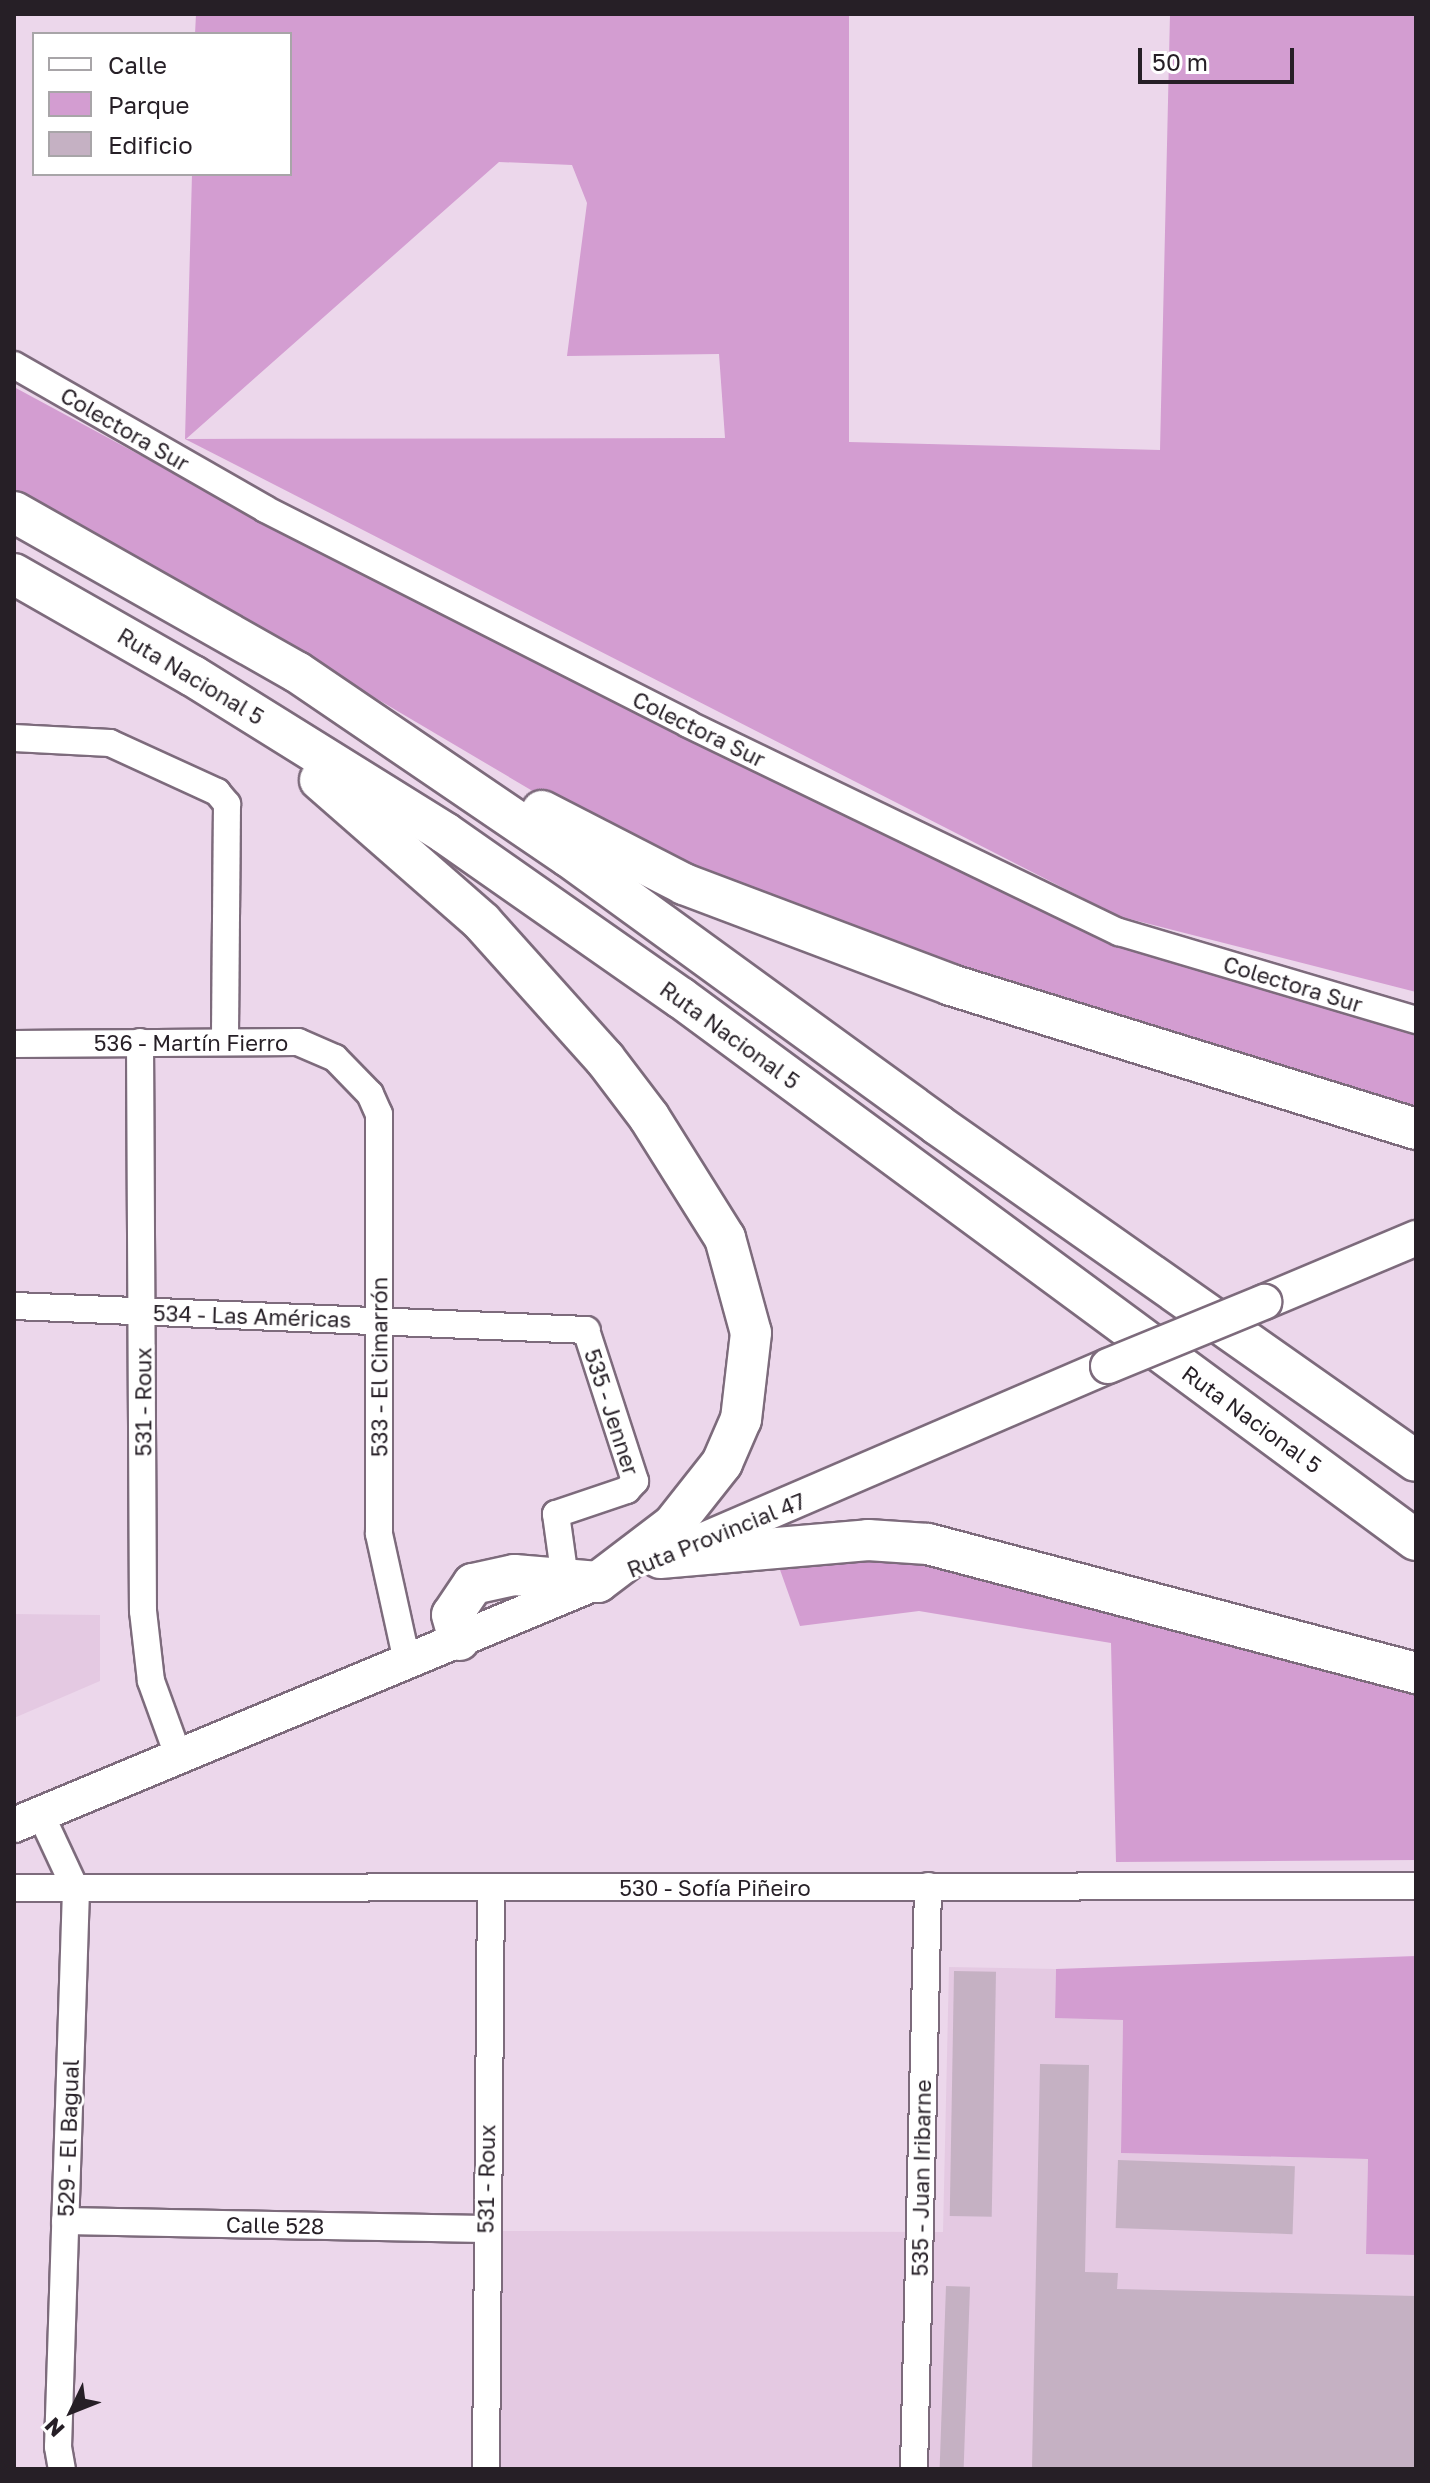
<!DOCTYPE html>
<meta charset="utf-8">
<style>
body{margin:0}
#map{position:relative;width:1430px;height:2483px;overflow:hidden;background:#ecd7eb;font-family:"Golos Text",sans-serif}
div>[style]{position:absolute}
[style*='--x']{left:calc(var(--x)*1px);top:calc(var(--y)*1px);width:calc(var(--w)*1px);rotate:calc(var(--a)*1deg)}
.built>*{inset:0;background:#e4c9e2}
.green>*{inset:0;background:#d39dd1}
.building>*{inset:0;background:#c5b1c3;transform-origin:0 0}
.roads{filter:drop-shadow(2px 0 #7d6b7c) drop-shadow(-2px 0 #7d6b7c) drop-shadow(0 2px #7d6b7c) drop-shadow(0 -2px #7d6b7c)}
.minor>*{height:26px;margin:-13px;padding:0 13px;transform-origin:13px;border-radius:13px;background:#fff}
.major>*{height:34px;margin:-17px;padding:0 17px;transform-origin:17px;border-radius:17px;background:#fff}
.highway>*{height:40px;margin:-20px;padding:0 20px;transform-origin:20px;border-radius:20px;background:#fff}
.bridges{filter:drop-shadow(2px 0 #7d6b7c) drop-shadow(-2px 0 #7d6b7c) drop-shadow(0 2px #7d6b7c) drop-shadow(0 -2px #7d6b7c)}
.major-bridge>*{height:34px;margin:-17px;padding:0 17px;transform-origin:17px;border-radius:17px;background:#fff}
span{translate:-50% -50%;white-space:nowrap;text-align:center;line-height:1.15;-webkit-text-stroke:6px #fff;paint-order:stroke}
.street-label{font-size:22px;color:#261f26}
.frame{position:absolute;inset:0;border:16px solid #261f26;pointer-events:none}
.legend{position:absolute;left:32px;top:32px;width:260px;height:144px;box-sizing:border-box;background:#fff;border:2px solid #a8a5a8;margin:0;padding:10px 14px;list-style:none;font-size:24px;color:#261f26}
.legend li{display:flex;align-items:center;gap:16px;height:40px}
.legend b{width:40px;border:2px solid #a8a5a8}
.north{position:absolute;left:32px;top:2371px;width:80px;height:80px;-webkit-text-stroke:6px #fff;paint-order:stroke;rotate:227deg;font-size:22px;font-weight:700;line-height:32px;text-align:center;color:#261f26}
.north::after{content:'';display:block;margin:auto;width:28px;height:36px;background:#261f26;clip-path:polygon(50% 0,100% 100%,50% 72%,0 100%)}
.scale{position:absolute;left:1138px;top:48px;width:156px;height:36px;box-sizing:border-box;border:4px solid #261f26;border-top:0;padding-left:10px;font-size:24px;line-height:28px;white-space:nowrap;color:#261f26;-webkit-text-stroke:6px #fff;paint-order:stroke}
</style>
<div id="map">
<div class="built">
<div style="clip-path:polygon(14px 1614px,100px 1615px,100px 1681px,14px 1718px)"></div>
<div style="clip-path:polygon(949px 1967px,1056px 1969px,1055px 2018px,1123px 2019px,1121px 2153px,1368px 2159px,1366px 2254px,1416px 2255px,1416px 2469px,493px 2469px,495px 2231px,943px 2232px)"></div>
</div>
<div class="green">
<div style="clip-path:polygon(evenodd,196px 14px,849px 14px,849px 442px,1160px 450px,1170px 14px,1416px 14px,1416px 992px,1118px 916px,185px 439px,192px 174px,290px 174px,290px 34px,195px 34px,196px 14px,499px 162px,572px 165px,587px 203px,567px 356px,719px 354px,725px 438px,186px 439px,499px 162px)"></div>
<div style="clip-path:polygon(14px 387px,360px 574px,1113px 943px,1416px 1034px,1416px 1118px,890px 956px,597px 829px,301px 654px,14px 495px)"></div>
<div style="clip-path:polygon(886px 1552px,1416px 1687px,1416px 1860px,1116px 1862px,1111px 1643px,919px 1611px,800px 1626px,779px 1567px)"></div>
<div style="clip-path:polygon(1416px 1956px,1416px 2255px,1366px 2254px,1368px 2159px,1121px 2153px,1123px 2020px,1055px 2018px,1056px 1969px)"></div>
</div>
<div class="building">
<div style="left:954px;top:1971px;width:42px;height:245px;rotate:1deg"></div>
<div style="clip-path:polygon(1040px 2064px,1089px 2065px,1085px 2272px,1118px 2273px,1117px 2289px,1416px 2296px,1416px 2469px,1032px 2469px)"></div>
<div style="left:1118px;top:2160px;width:177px;height:68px;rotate:2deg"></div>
<div style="left:946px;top:2286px;width:24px;height:183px;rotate:2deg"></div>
</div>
<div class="roads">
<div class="minor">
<div style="--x:14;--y:365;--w:289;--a:29.8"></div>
<div style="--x:265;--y:509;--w:475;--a:26.9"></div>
<div style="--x:688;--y:724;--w:479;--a:25.8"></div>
<div style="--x:1119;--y:932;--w:310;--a:16.5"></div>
<div style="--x:14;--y:738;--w:96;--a:3"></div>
<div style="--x:110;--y:743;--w:118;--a:24.6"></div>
<div style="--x:217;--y:792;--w:16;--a:50"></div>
<div style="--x:227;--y:804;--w:237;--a:90.5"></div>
<div style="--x:140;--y:1042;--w:569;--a:89.7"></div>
<div style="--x:143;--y:1611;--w:70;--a:83.5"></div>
<div style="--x:151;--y:1681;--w:82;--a:70"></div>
<div style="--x:14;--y:1044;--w:284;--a:-0.4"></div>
<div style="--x:298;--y:1042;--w:40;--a:23.4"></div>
<div style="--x:335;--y:1058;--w:50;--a:45.8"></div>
<div style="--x:370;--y:1094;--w:22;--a:66"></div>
<div style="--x:379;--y:1114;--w:420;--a:90"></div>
<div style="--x:379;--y:1534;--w:130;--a:77.6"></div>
<div style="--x:14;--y:1306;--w:573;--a:2.4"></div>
<div style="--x:586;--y:1330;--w:159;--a:72"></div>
<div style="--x:635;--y:1481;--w:12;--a:132"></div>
<div style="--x:627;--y:1490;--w:75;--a:161.3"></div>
<div style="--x:556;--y:1514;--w:66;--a:82.1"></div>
<div style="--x:41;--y:1815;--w:83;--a:65"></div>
<div style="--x:76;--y:1890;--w:557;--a:91.85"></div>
<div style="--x:58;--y:2447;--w:22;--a:80"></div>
<div style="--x:14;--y:1888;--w:1402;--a:-0.08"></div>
<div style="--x:65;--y:2221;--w:419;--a:1.1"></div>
<div style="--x:486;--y:2469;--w:579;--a:-89.51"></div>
<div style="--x:914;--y:2469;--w:583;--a:-88.62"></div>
</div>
<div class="major">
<div style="--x:1264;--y:1302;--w:165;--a:-22.8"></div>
<div style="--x:683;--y:1549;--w:463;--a:-23.3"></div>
<div style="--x:14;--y:1825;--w:635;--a:-22.61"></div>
</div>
<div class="highway">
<div style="--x:14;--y:512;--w:325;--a:29.5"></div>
<div style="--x:297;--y:672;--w:328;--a:34.2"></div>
<div style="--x:568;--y:856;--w:457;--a:36"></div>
<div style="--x:938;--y:1125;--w:584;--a:35.1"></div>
<div style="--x:14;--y:574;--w:206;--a:29.7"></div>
<div style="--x:193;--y:676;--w:297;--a:31.9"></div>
<div style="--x:445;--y:833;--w:288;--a:35"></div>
<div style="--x:681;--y:998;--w:913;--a:36.41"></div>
<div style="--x:320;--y:780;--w:215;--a:41.2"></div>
<div style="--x:482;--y:922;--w:184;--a:48.1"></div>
<div style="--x:605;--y:1059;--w:73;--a:52.8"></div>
<div style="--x:649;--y:1117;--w:143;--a:57.9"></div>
<div style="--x:725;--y:1238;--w:98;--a:74.7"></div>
<div style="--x:751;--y:1333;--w:87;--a:96.6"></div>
<div style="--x:741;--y:1419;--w:48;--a:113.4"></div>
<div style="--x:722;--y:1463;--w:79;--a:128.3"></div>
<div style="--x:673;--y:1525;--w:94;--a:142.8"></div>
<div style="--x:598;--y:1582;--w:84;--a:-175.2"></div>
<div style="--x:514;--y:1575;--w:42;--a:167.6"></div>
<div style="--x:473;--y:1584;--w:37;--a:124"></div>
<div style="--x:452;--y:1615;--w:26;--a:74"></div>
<div style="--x:542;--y:811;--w:160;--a:27.2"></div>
<div style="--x:684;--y:884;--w:285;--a:20.7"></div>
<div style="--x:951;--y:985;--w:487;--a:17.2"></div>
<div style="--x:660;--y:1558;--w:209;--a:-4.9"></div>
<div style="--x:868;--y:1540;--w:60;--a:3.8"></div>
<div style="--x:928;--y:1544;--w:505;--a:14.81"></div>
</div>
</div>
<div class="bridges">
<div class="major-bridge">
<div style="--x:1108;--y:1366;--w:169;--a:-22.3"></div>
</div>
</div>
<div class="street-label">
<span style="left:125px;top:429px;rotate:30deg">Colectora Sur</span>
<span style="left:191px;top:676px;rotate:31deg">Ruta Nacional 5</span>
<span style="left:699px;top:729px;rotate:26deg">Colectora Sur</span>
<span style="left:1293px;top:984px;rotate:17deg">Colectora Sur</span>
<span style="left:730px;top:1035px;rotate:36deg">Ruta Nacional 5</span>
<span style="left:191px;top:1043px">536 - Martín Fierro</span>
<span style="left:252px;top:1316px;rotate:2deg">534 - Las Américas</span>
<span style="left:379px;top:1367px;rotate:-90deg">533 - El Cimarrón</span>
<span style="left:143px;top:1402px;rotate:-90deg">531 - Roux</span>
<span style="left:612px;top:1412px;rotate:72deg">535 - Jenner</span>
<span style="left:1252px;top:1419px;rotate:36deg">Ruta Nacional 5</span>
<span style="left:716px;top:1535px;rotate:-22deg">Ruta Provincial 47</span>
<span style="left:715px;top:1888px">530 - Sofía Piñeiro</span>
<span style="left:68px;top:2138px;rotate:-88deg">529 - El Bagual</span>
<span style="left:921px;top:2178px;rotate:-89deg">535 - Juan Iribarne</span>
<span style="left:486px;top:2179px;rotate:-89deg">531 - Roux</span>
<span style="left:275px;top:2225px;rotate:1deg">Calle 528</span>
</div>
<div class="frame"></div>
<ul class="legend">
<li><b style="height:10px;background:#fff"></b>Calle</li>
<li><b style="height:22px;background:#d39dd1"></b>Parque</li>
<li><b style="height:22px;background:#c5b1c3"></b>Edificio</li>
</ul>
<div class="north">N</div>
<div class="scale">50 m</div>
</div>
